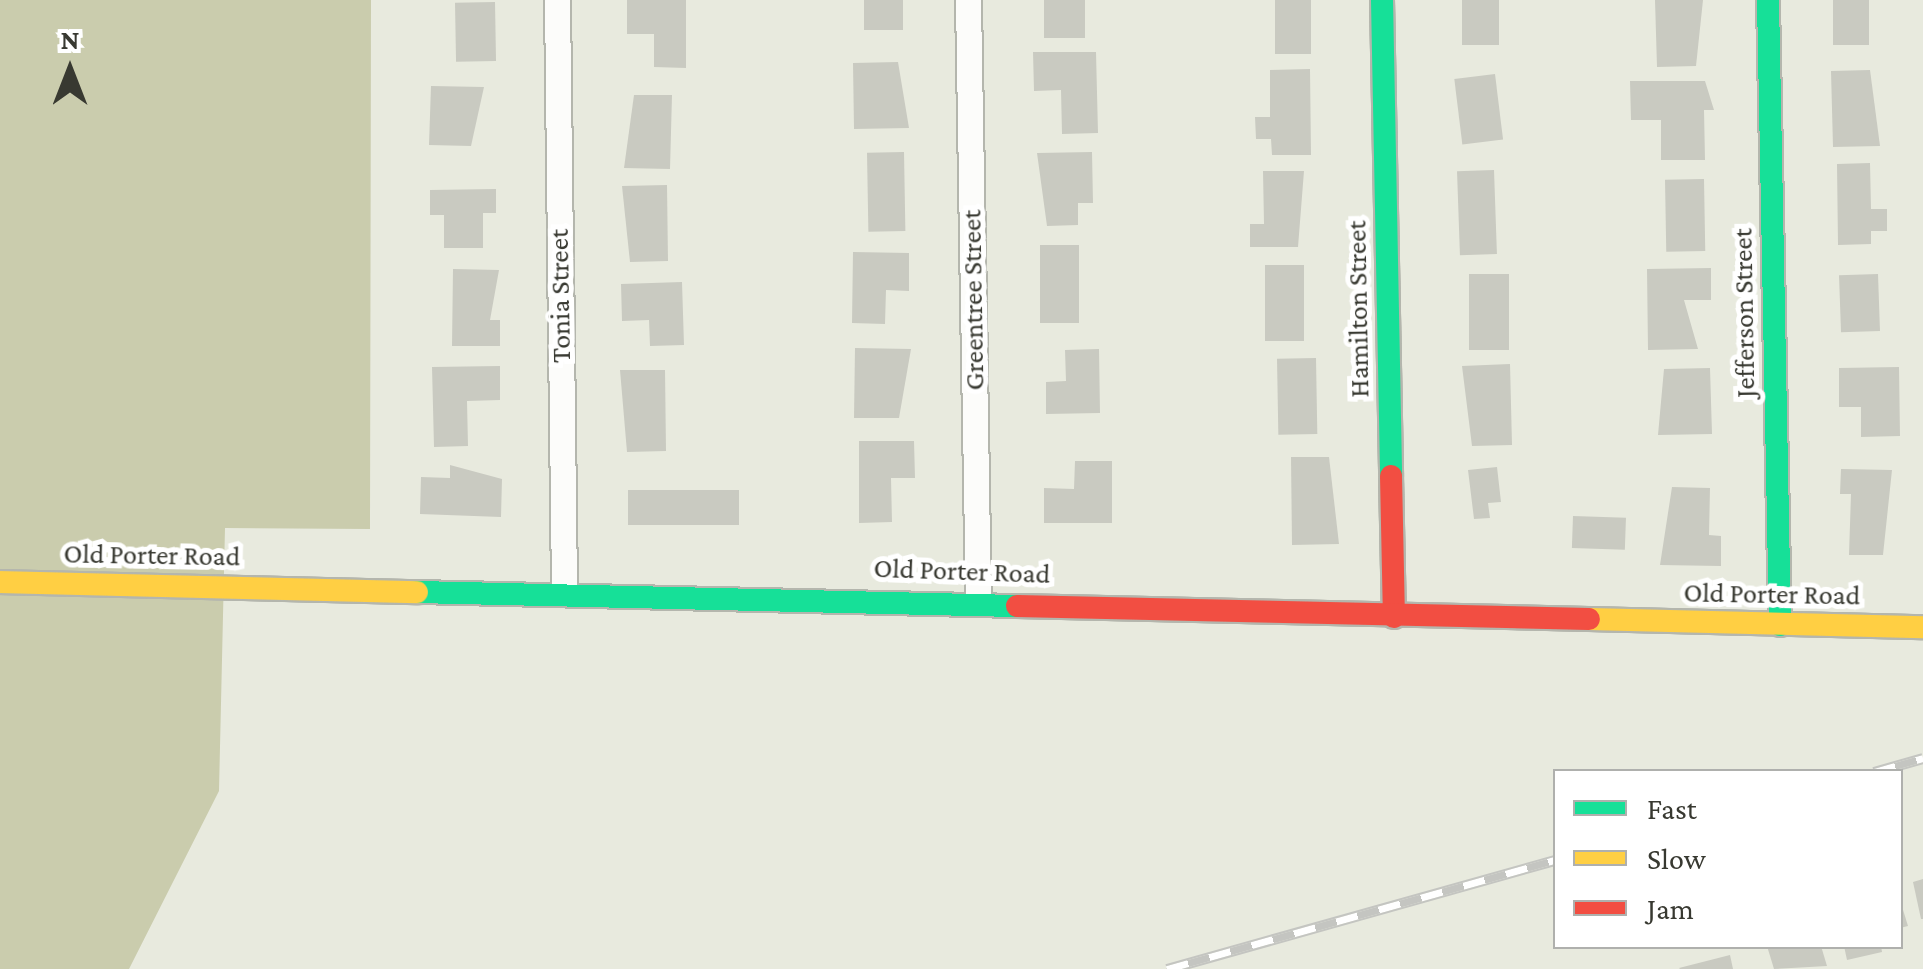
<!DOCTYPE html>
<style>
body{margin:0}
#map{position:relative;width:1923px;height:969px;overflow:hidden;background:#e8eade;font-family:"Crimson Pro",serif}
div>[style]{position:absolute}
[style*='--x']{left:calc(var(--x)*1px);top:calc(var(--y)*1px);width:calc(var(--w)*1px);rotate:calc(var(--a)*1deg)}
.forest>*{inset:0;background:#caccad}
.building>*{inset:0;background:#c9cac1;transform-origin:0 0}
.roads{filter:drop-shadow(2px 0 #b4b6ad) drop-shadow(-2px 0 #b4b6ad) drop-shadow(0 2px #b4b6ad) drop-shadow(0 -2px #b4b6ad)}
.street>*{height:25px;margin:-12.5px;padding:0 12.5px;transform-origin:12.5px;border-radius:12.5px;background:#fcfcfa}
.fast>*{height:22px;margin:-11px;padding:0 11px;transform-origin:11px;border-radius:11px;background:#16e098}
.slow>*{height:22px;margin:-11px;padding:0 11px;transform-origin:11px;border-radius:11px;background:#ffcf43}
.jam>*{height:22px;margin:-11px;padding:0 11px;transform-origin:11px;border-radius:11px;background:#f24e42}
.rail>*{height:11px;margin-top:-5.5px;transform-origin:0;background:repeating-linear-gradient(90deg,#fff 0 22px,#c4c5c1 0 44px);box-sizing:border-box;border-block:2px solid #c4c5c1}
span{translate:-50% -50%;white-space:nowrap;text-align:center;line-height:1.15;-webkit-text-stroke:10px #fff;paint-order:stroke}
.street-label{font-size:28px;color:#383931}
.legend{position:absolute;left:1553px;top:769px;width:350px;height:180px;box-sizing:border-box;background:#fff;border:2px solid #afb0ad;margin:0;padding:12px 18px;list-style:none;font-size:30px;color:#383931}
.legend li{display:flex;align-items:center;gap:20px;height:50px}
.legend b{width:50px;border:2px solid #afb0ad}
.north{position:absolute;left:20px;top:20px;width:100px;height:100px;-webkit-text-stroke:8px #fff;paint-order:stroke;rotate:0deg;font-size:28px;font-weight:700;line-height:40px;text-align:center;color:#383931}
.north::after{content:'';display:block;margin:auto;width:35px;height:45px;background:#383931;clip-path:polygon(50% 0,100% 100%,50% 72%,0 100%)}
</style>
<div id="map">
<div class="forest">
<div style="clip-path:polygon(0 0,371px 0,370px 529px,225px 528px,219px 791px,129px 969px,0 969px)"></div>
</div>
<div class="building">
<div style="clip-path:polygon(627px 0,686px 0,686px 68px,654px 67px,654px 34px,627px 34px)"></div>
<div style="left:864px;top:0;width:39px;height:30px"></div>
<div style="left:1044px;top:0;width:41px;height:38px"></div>
<div style="left:1275px;top:0;width:36px;height:54px"></div>
<div style="left:1462px;top:0;width:37px;height:45px"></div>
<div style="clip-path:polygon(1655px 0,1703px 0,1696px 66px,1657px 67px)"></div>
<div style="left:1833px;top:0;width:36px;height:45px"></div>
<div style="left:495px;top:2px;width:59px;height:40px;rotate:89deg"></div>
<div style="clip-path:polygon(1033px 52px,1096px 52px,1098px 133px,1062px 134px,1061px 90px,1034px 91px)"></div>
<div style="clip-path:polygon(898px 62px,909px 128px,854px 129px,853px 63px)"></div>
<div style="clip-path:polygon(1310px 69px,1311px 155px,1272px 155px,1271px 139px,1256px 139px,1255px 117px,1270px 117px,1270px 70px)"></div>
<div style="clip-path:polygon(1870px 70px,1880px 146px,1833px 147px,1831px 71px)"></div>
<div style="left:1495px;top:74px;width:66px;height:41px;rotate:83deg"></div>
<div style="clip-path:polygon(1630px 81px,1705px 81px,1714px 110px,1704px 110px,1705px 160px,1661px 160px,1661px 120px,1631px 120px)"></div>
<div style="clip-path:polygon(431px 86px,484px 87px,471px 146px,429px 145px)"></div>
<div style="clip-path:polygon(634px 95px,672px 95px,670px 169px,624px 168px)"></div>
<div style="left:904px;top:152px;width:79px;height:37px;rotate:89deg"></div>
<div style="clip-path:polygon(1092px 152px,1093px 203px,1078px 203px,1078px 225px,1047px 226px,1037px 153px)"></div>
<div style="clip-path:polygon(1870px 163px,1871px 209px,1887px 209px,1887px 231px,1871px 231px,1871px 244px,1838px 245px,1837px 164px)"></div>
<div style="left:1494px;top:170px;width:84px;height:37px;rotate:88deg"></div>
<div style="clip-path:polygon(1263px 171px,1304px 171px,1298px 247px,1250px 247px,1250px 224px,1264px 224px)"></div>
<div style="left:1704px;top:179px;width:72px;height:39px;rotate:89deg"></div>
<div style="clip-path:polygon(667px 185px,668px 261px,630px 262px,622px 186px)"></div>
<div style="clip-path:polygon(496px 189px,496px 213px,483px 213px,483px 248px,444px 248px,444px 215px,430px 215px,430px 190px)"></div>
<div style="left:1040px;top:245px;width:39px;height:78px"></div>
<div style="clip-path:polygon(853px 252px,909px 253px,909px 291px,886px 290px,885px 324px,852px 323px)"></div>
<div style="left:1265px;top:265px;width:39px;height:76px"></div>
<div style="clip-path:polygon(1711px 268px,1711px 300px,1684px 300px,1698px 349px,1648px 350px,1647px 269px)"></div>
<div style="clip-path:polygon(453px 269px,499px 270px,490px 320px,500px 320px,500px 346px,452px 346px)"></div>
<div style="left:1469px;top:274px;width:40px;height:76px"></div>
<div style="left:1878px;top:274px;width:57px;height:39px;rotate:88deg"></div>
<div style="clip-path:polygon(682px 282px,684px 345px,650px 346px,649px 320px,622px 321px,621px 284px)"></div>
<div style="clip-path:polygon(855px 348px,911px 349px,899px 418px,854px 418px)"></div>
<div style="clip-path:polygon(1099px 349px,1100px 413px,1046px 414px,1046px 382px,1066px 381px,1065px 350px)"></div>
<div style="left:1316px;top:358px;width:76px;height:39px;rotate:89deg"></div>
<div style="clip-path:polygon(1510px 364px,1512px 445px,1472px 446px,1462px 366px)"></div>
<div style="clip-path:polygon(500px 366px,500px 400px,467px 401px,468px 446px,434px 447px,432px 367px)"></div>
<div style="clip-path:polygon(1899px 367px,1900px 436px,1861px 437px,1861px 407px,1839px 407px,1839px 368px)"></div>
<div style="clip-path:polygon(1710px 368px,1712px 434px,1658px 435px,1664px 369px)"></div>
<div style="clip-path:polygon(620px 370px,665px 370px,666px 451px,627px 452px)"></div>
<div style="clip-path:polygon(859px 441px,914px 441px,915px 478px,891px 478px,892px 522px,859px 523px)"></div>
<div style="clip-path:polygon(1291px 457px,1329px 457px,1339px 544px,1292px 545px)"></div>
<div style="clip-path:polygon(1075px 461px,1112px 461px,1112px 523px,1044px 523px,1044px 488px,1074px 489px)"></div>
<div style="clip-path:polygon(450px 465px,502px 479px,501px 517px,420px 514px,421px 477px,450px 478px)"></div>
<div style="clip-path:polygon(1497px 467px,1501px 502px,1488px 503px,1490px 518px,1474px 519px,1468px 470px)"></div>
<div style="clip-path:polygon(1841px 469px,1892px 470px,1883px 555px,1849px 555px,1851px 494px,1840px 494px)"></div>
<div style="clip-path:polygon(1672px 487px,1710px 488px,1709px 535px,1721px 536px,1721px 566px,1660px 565px)"></div>
<div style="left:628px;top:490px;width:111px;height:35px"></div>
<div style="left:1573px;top:516px;width:53px;height:32px;rotate:2deg"></div>
<div style="clip-path:polygon(1923px 879px,1923px 919px,1921px 919px,1913px 882px)"></div>
<div style="clip-path:polygon(1900px 900px,1908px 926px,1900px 928px)"></div>
<div style="clip-path:polygon(1767px 946px,1821px 946px,1827px 966px,1774px 969px)"></div>
<div style="clip-path:polygon(1844px 946px,1881px 946px,1882px 952px,1847px 960px)"></div>
<div style="clip-path:polygon(1730px 955px,1733px 969px,1680px 969px,1679px 968px)"></div>
</div>
<div class="roads">
<div class="street">
<div style="--x:557;--y:0;--w:592;--a:89.32"></div>
<div style="--x:968;--y:0;--w:600;--a:89.05"></div>
</div>
<div class="fast">
<div style="--x:1382;--y:0;--w:476;--a:88.9"></div>
<div style="--x:1768;--y:0;--w:625;--a:88.9"></div>
<div style="--x:417;--y:592;--w:600;--a:1.34"></div>
</div>
<div class="slow">
<div style="--x:0;--y:582;--w:417;--a:1.4"></div>
<div style="--x:1589;--y:619;--w:334;--a:1.4"></div>
</div>
<div class="jam">
<div style="--x:1391;--y:476;--w:141;--a:88.8"></div>
<div style="--x:1017;--y:606;--w:572;--a:1.3"></div>
</div>
</div>
<div class="rail">
<div style="--x:1874;--y:772;--w:51;--a:-15.9"></div>
<div style="--x:1167;--y:969;--w:404;--a:-15.7"></div>
</div>
<div class="street-label">
<span style="left:560px;top:296px;rotate:-91deg">Tonia Street</span>
<span style="left:973px;top:300px;rotate:-91deg">Greentree Street</span>
<span style="left:1358px;top:309px;rotate:-91deg">Hamilton Street</span>
<span style="left:1744px;top:313px;rotate:-91deg">Jefferson Street</span>
<span style="left:152px;top:555px;rotate:1deg">Old Porter Road</span>
<span style="left:962px;top:571px;rotate:2deg">Old Porter Road</span>
<span style="left:1772px;top:594px;rotate:1deg">Old Porter Road</span>
</div>
<ul class="legend">
<li><b style="height:12px;background:#16e098"></b>Fast</li>
<li><b style="height:12px;background:#ffcf43"></b>Slow</li>
<li><b style="height:12px;background:#f24e42"></b>Jam</li>
</ul>
<div class="north">N</div>
</div>
